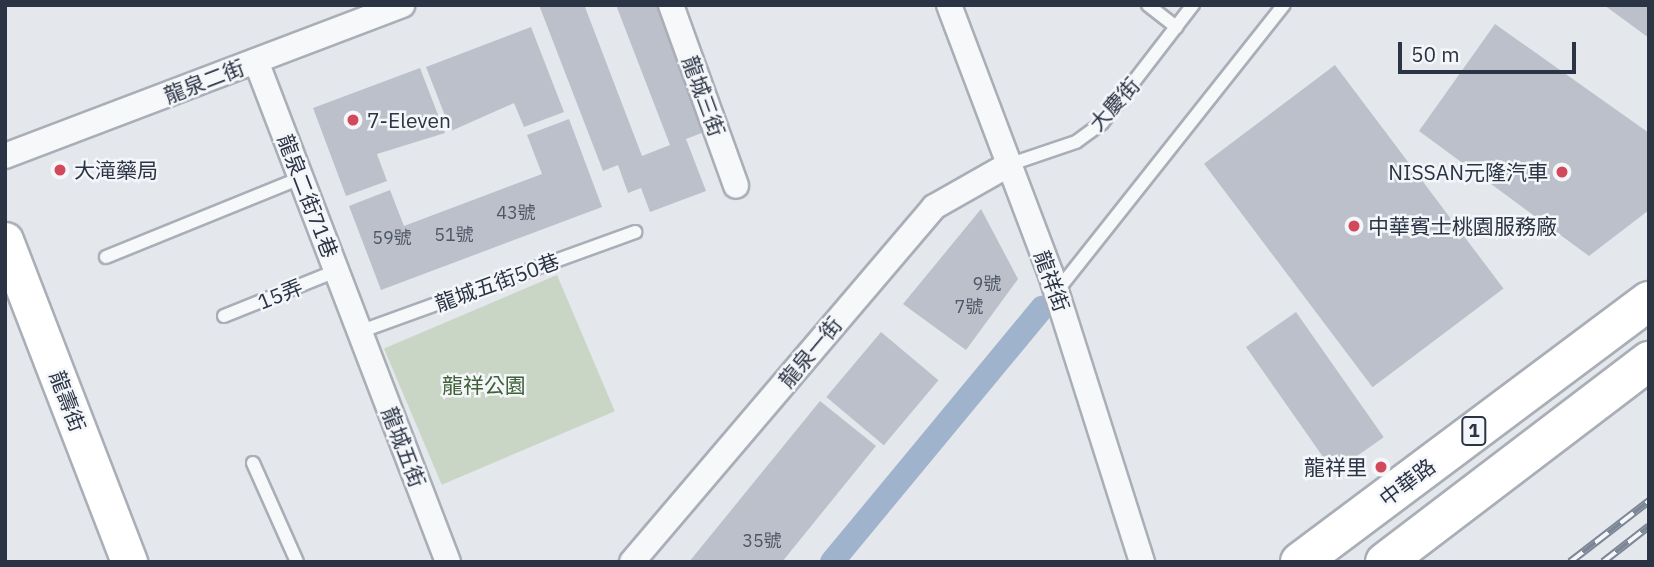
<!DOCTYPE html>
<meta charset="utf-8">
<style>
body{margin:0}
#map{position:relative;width:1654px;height:567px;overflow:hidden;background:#e4e7ec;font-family:"IBM Plex Sans","Noto Sans TC",sans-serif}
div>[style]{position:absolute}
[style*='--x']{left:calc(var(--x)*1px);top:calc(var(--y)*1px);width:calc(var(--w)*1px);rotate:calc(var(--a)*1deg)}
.green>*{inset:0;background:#c9d6c5;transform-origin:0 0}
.canal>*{height:24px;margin:-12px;padding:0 12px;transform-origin:12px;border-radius:12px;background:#9fb4cc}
.building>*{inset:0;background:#bbc0ca;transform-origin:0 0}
.roads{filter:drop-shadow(2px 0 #a9aeb7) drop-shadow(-2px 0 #a9aeb7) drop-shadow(0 2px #a9aeb7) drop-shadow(0 -2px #a9aeb7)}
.lane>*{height:12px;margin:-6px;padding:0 6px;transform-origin:6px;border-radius:6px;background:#f7f8fa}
.street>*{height:24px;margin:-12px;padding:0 12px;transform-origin:12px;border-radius:12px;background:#f7f8fa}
.secondary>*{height:35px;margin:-17.5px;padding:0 17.5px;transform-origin:17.5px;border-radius:17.5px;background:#fff}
.primary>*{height:38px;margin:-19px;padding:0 19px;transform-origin:19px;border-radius:19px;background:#fff}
.rail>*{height:8px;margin-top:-4px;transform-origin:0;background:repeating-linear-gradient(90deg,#f4f6f9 0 16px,#7d8696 0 32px);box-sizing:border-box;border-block:2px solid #7d8696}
.dots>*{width:19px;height:19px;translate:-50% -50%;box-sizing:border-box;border:4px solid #f4f6f9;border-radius:50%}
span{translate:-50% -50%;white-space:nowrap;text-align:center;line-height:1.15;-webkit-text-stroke:5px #f4f6f9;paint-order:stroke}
.number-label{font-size:18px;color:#4f5766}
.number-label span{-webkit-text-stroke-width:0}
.shield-label span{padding:2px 5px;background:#f4f6f9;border:2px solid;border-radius:5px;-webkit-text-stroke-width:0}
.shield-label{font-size:19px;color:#2b3445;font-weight:700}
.street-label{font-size:21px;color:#2b3445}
.poi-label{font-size:21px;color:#2b3445}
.left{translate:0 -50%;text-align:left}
.right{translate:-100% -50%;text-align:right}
.park-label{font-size:21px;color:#3f6138}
.frame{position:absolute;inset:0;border:7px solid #2b3445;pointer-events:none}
.scale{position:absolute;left:1398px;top:42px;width:178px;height:32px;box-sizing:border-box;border:4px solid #2b3445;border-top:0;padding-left:9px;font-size:21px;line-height:24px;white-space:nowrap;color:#2b3445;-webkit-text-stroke:5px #f4f6f9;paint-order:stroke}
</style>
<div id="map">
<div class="green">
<div style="left:557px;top:275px;width:148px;height:188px;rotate:67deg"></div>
</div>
<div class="canal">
<div style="--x:832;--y:562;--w:330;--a:-50.4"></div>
</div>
<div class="building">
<div style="clip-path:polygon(539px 5px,590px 5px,585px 7px,642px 156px,670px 145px,616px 5px,664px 5px,712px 129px,686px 139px,706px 191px,650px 212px,641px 188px,628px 193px,618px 165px,603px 171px)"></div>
<div style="clip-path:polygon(1604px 5px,1649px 5px,1649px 38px)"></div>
<div style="clip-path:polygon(1495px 24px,1649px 133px,1649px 210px,1589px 256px,1419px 131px)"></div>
<div style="clip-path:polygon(531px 27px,564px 112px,524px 127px,514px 103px,451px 131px,426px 67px)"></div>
<div style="left:1335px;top:65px;width:280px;height:164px;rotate:53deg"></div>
<div style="clip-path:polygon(420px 68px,445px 133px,377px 154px,387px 181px,346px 196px,313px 108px)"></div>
<div style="clip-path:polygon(569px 119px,602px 207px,381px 290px,349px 206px,390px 190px,404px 226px,542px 174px,527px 135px)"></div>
<div style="clip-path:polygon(981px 209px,1018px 279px,966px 350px,903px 304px)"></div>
<div style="left:1296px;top:312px;width:153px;height:61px;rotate:55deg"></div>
<div style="left:881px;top:332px;width:75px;height:85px;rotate:40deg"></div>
<div style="clip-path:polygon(820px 401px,876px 446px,782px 562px,689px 562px)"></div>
</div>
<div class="roads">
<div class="lane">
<div style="--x:1148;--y:5;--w:36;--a:38"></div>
<div style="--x:1008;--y:165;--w:72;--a:-18.7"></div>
<div style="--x:1076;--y:142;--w:32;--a:-36"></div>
<div style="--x:1102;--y:123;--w:149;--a:-52.4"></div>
<div style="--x:106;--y:257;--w:210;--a:-22.1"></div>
<div style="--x:1057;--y:291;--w:365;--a:-51.6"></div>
<div style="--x:224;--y:316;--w:121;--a:-21.9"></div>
<div style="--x:359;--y:332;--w:294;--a:-19.9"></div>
<div style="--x:253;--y:463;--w:108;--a:66"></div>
</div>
<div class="street">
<div style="--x:671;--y:5;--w:192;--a:70.2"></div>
<div style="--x:949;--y:5;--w:289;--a:69.3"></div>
<div style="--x:1051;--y:275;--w:301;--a:72.4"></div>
<div style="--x:256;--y:61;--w:537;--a:69.03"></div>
<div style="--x:5;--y:156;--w:425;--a:-20.8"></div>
<div style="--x:632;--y:562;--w:466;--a:-49.6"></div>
<div style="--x:934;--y:207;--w:85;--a:-29.6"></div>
</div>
<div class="secondary">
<div style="--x:5;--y:240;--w:345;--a:68.9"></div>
</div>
<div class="primary">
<div style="--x:1300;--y:562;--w:436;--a:-36.8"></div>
<div style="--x:1385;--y:562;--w:332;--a:-37.3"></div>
</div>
</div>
<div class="rail">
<div style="--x:1570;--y:562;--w:100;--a:-37.7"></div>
<div style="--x:1603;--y:562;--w:58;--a:-38"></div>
</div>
<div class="dots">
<div style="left:353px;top:120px;background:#d1495b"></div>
<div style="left:60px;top:170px;background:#d1495b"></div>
<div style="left:1562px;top:172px;background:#d1495b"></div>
<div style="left:1354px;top:226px;background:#d1495b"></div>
<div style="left:1381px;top:467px;background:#d1495b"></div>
</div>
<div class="number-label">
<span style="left:516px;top:213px">43號</span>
<span style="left:454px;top:235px">51號</span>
<span style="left:392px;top:238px">59號</span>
<span style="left:987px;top:284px">9號</span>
<span style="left:969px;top:307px">7號</span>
<span style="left:762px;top:541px">35號</span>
</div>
<div class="shield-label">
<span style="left:1474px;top:431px">1</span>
</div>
<div class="street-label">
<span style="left:204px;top:81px;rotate:-21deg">龍泉二街</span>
<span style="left:704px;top:96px;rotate:70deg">龍城三街</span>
<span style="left:1114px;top:104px;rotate:-48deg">大慶街</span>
<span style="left:308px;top:196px;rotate:69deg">龍泉二街71巷</span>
<span style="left:1052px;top:281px;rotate:70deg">龍祥街</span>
<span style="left:497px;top:282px;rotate:-20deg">龍城五街50巷</span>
<span style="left:280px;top:294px;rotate:-22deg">15弄</span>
<span style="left:810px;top:352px;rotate:-50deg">龍泉一街</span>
<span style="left:68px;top:401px;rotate:69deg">龍壽街</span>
<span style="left:404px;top:447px;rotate:69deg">龍城五街</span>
<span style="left:1407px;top:482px;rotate:-37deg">中華路</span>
</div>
<div class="poi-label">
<span class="left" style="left:367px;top:120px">7-Eleven</span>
<span class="left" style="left:74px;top:170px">大滝藥局</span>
<span class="right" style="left:1548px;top:172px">NISSAN元隆汽車</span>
<span class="left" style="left:1368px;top:226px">中華賓士桃園服務廠</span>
<span class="right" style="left:1367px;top:467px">龍祥里</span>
</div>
<div class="park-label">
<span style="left:484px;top:385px">龍祥公園</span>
</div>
<div class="frame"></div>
<div class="scale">50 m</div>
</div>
